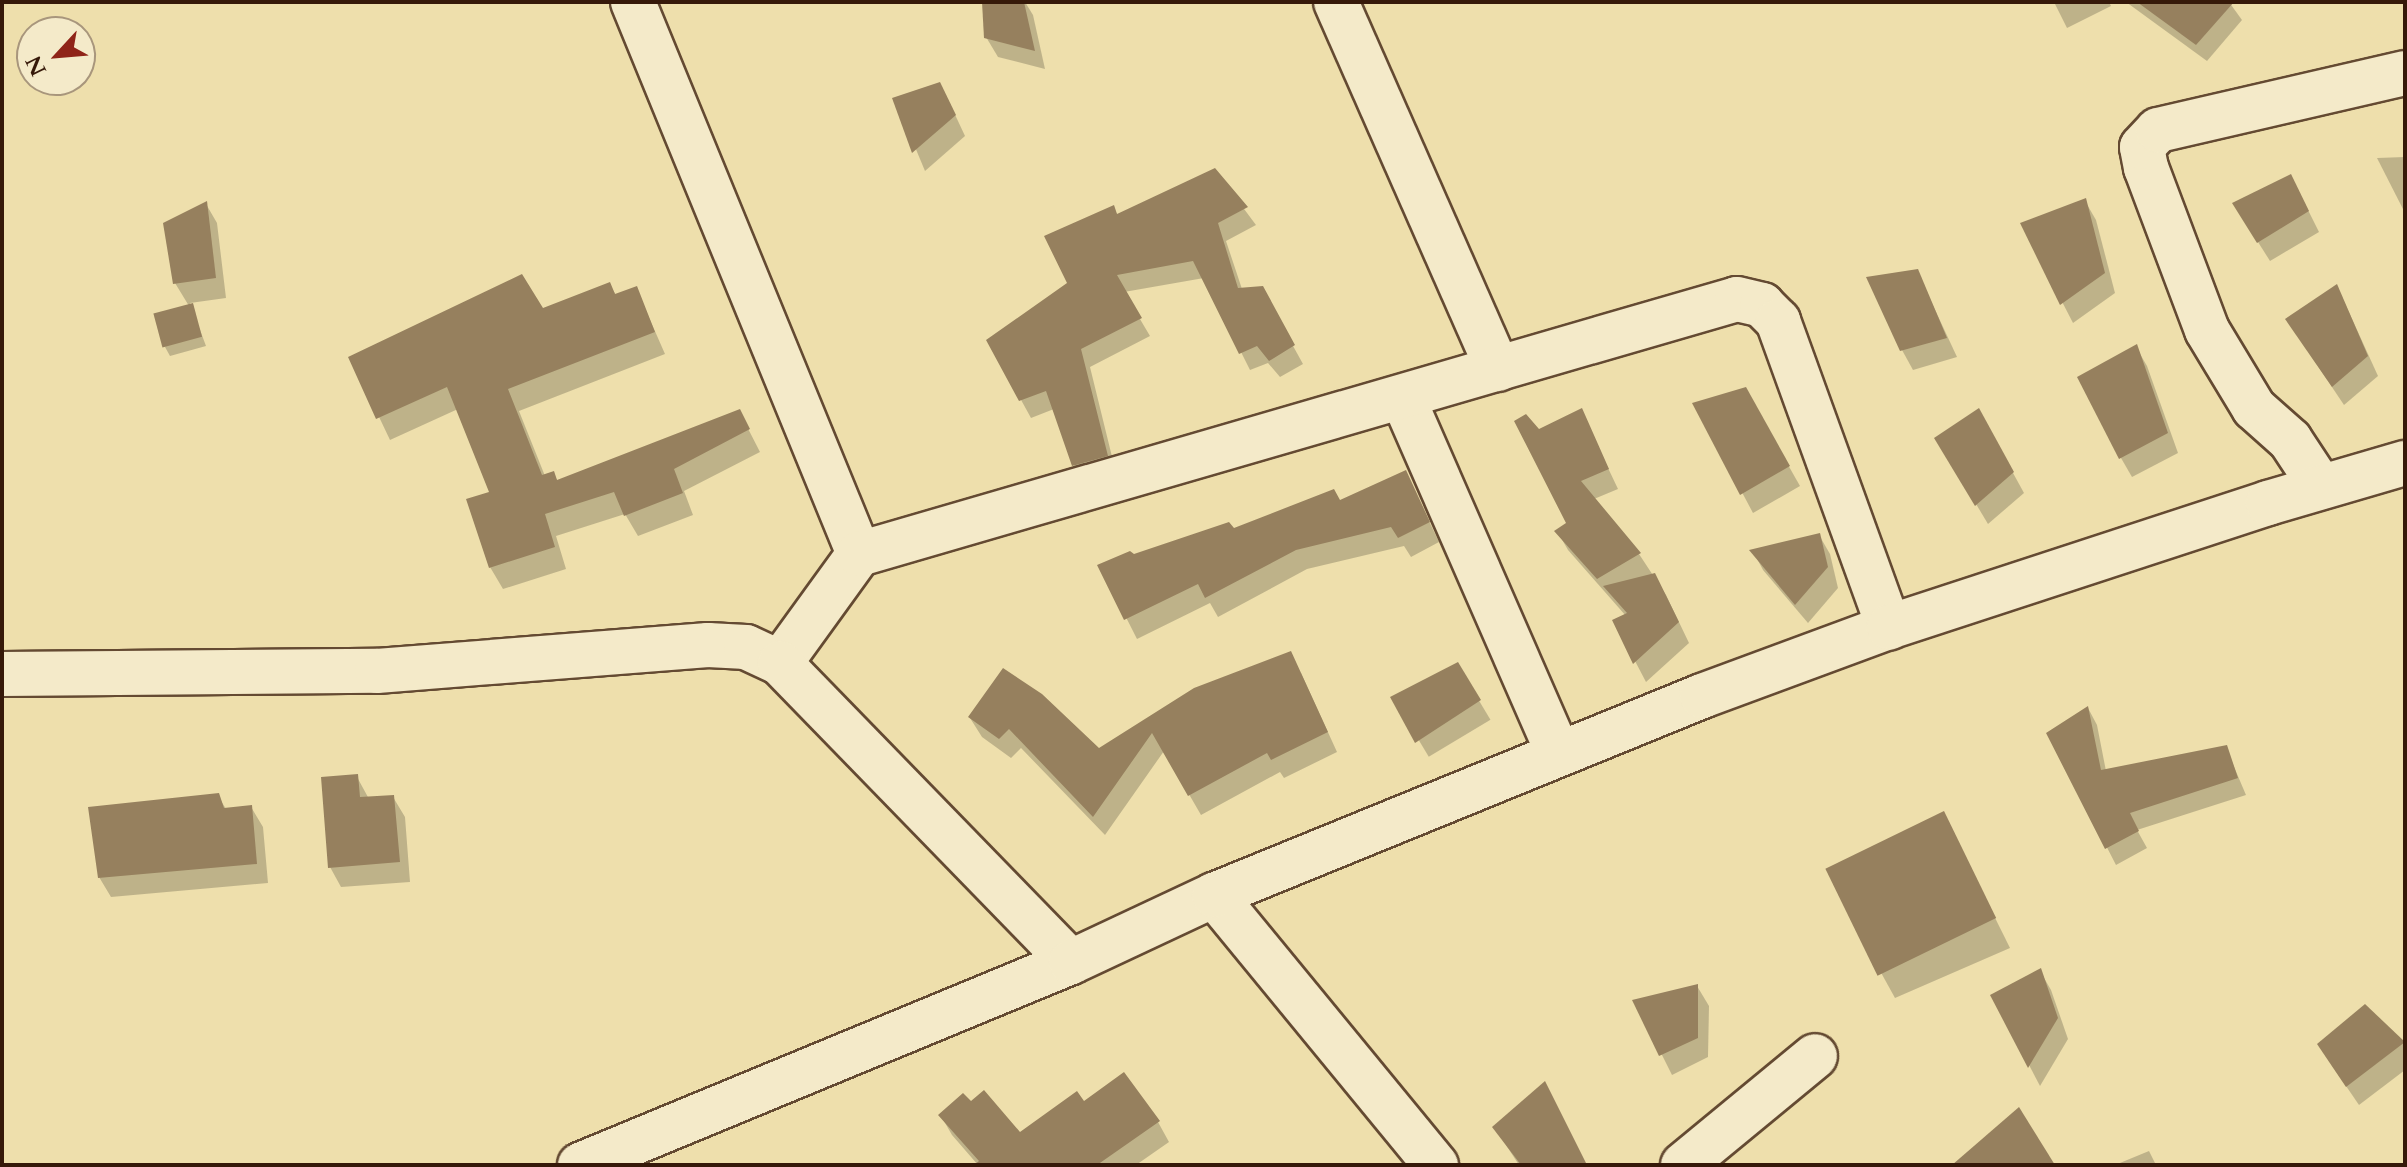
<!DOCTYPE html>
<style>
body{margin:0}
#map{position:relative;width:2407px;height:1167px;overflow:hidden;background:#eedfac;font-family:Cardo,serif}
div>[style]{position:absolute}
[style*='--x']{left:calc(var(--x)*1px);top:calc(var(--y)*1px);width:calc(var(--w)*1px);rotate:calc(var(--a)*1deg)}
.shadow>*{inset:0;background:#0003;transform-origin:0 0}
.building>*{inset:0;background:#96805e;transform-origin:0 0}
.roads{filter:drop-shadow(2px 0 #644a32) drop-shadow(-2px 0 #644a32) drop-shadow(0 2px #644a32) drop-shadow(0 -2px #644a32)}
.minor>*{height:44px;margin:-22px;padding:0 22px;transform-origin:22px;border-radius:22px;background:#f4eac9}
span{translate:-50% -50%;white-space:nowrap;text-align:center;line-height:1.15;-webkit-text-stroke:6px #f4eac9;paint-order:stroke}
.frame{position:absolute;inset:0;border:4px solid #361909;pointer-events:none}
.north{position:absolute;left:16px;top:16px;width:80px;height:80px;box-sizing:border-box;background:#f4eac9;border:2px solid #a8967c;border-radius:50%;rotate:244deg;font-size:22px;font-weight:700;line-height:32px;text-align:center;color:#361909}
.north::after{content:'';display:block;margin:auto;width:28px;height:36px;background:#8f2418;clip-path:polygon(50% 0,100% 100%,50% 72%,0 100%)}
</style>
<div id="map">
<div class="shadow">
<div style="clip-path:polygon(984px 2px,1025px 2px,1033px 15px,1045px 69px,998px 57px,986px 37px)"></div>
<div style="clip-path:polygon(2054px 2px,2109px 2px,2111px 6px,2067px 28px)"></div>
<div style="clip-path:polygon(2229px 2px,2242px 20px,2207px 61px,2126px 2px)"></div>
<div style="clip-path:polygon(895px 99px,950px 104px,965px 136px,925px 171px)"></div>
<div style="clip-path:polygon(2405px 157px,2405px 213px,2377px 158px)"></div>
<div style="clip-path:polygon(1215px 170px,1256px 225px,1226px 241px,1242px 289px,1261px 288px,1303px 364px,1280px 377px,1268px 363px,1250px 370px,1204px 278px,1124px 292px,1150px 336px,1090px 367px,1116px 473px,1084px 483px,1074px 465px,1054px 409px,1031px 418px,988px 340px,1069px 284px,1113px 208px,1118px 216px)"></div>
<div style="clip-path:polygon(2301px 196px,2319px 232px,2270px 261px,2246px 223px)"></div>
<div style="clip-path:polygon(2085px 201px,2096px 220px,2115px 293px,2073px 323px,2022px 224px)"></div>
<div style="clip-path:polygon(206px 204px,217px 223px,226px 298px,190px 303px,206px 346px,170px 356px,165px 347px,189px 306px,175px 283px)"></div>
<div style="clip-path:polygon(1917px 271px,1957px 357px,1913px 370px,1902px 350px)"></div>
<div style="clip-path:polygon(609px 284px,616px 295px,636px 288px,665px 354px,519px 411px,545px 476px,553px 473px,558px 482px,739px 411px,760px 452px,684px 491px,693px 515px,638px 536px,625px 514px,556px 536px,566px 569px,503px 589px,490px 567px,492px 493px,458px 409px,390px 440px,351px 358px,542px 310px)"></div>
<div style="clip-path:polygon(2337px 286px,2378px 376px,2344px 405px,2287px 320px)"></div>
<div style="clip-path:polygon(2136px 347px,2147px 366px,2178px 453px,2132px 477px,2121px 458px)"></div>
<div style="clip-path:polygon(1745px 389px,1800px 486px,1753px 513px,1695px 404px)"></div>
<div style="clip-path:polygon(1581px 411px,1618px 489px,1594px 499px,1639px 554px,1666px 595px,1689px 643px,1646px 682px,1614px 621px,1626px 616px,1568px 550px,1557px 531px,1568px 524px,1538px 432px)"></div>
<div style="clip-path:polygon(1979px 411px,2024px 493px,1988px 524px,1937px 439px)"></div>
<div style="clip-path:polygon(1406px 473px,1439px 542px,1411px 557px,1404px 546px,1307px 569px,1218px 617px,1210px 603px,1137px 639px,1100px 566px,1340px 502px)"></div>
<div style="clip-path:polygon(1819px 535px,1830px 554px,1838px 588px,1808px 623px,1763px 570px,1753px 551px)"></div>
<div style="left:1457px;top:664px;width:65px;height:72px;rotate:59deg"></div>
<div style="clip-path:polygon(1301px 673px,1337px 752px,1284px 778px,1280px 772px,1201px 815px,1164px 751px,1105px 835px,1021px 748px,1011px 758px,982px 737px,970px 718px,1099px 750px)"></div>
<div style="clip-path:polygon(2088px 708px,2097px 725px,2106px 771px,2226px 748px,2246px 795px,2137px 830px,2147px 848px,2116px 865px,2048px 733px)"></div>
<div style="clip-path:polygon(357px 777px,369px 799px,393px 797px,405px 817px,410px 882px,341px 887px,330px 867px)"></div>
<div style="clip-path:polygon(218px 796px,226px 809px,251px 807px,263px 827px,268px 883px,111px 897px,99px 877px)"></div>
<div style="clip-path:polygon(1943px 813px,2010px 948px,1895px 998px,1879px 969px)"></div>
<div style="clip-path:polygon(2040px 971px,2051px 990px,2068px 1039px,2040px 1086px,1993px 996px)"></div>
<div style="clip-path:polygon(1697px 986px,1709px 1006px,1708px 1057px,1672px 1075px,1635px 1001px)"></div>
<div style="clip-path:polygon(2365px 1007px,2405px 1043px,2405px 1070px,2359px 1105px,2331px 1064px)"></div>
<div style="clip-path:polygon(1084px 1104px,1158px 1122px,1169px 1142px,1136px 1165px,978px 1165px,952px 1135px,941px 1116px,1020px 1134px)"></div>
<div style="clip-path:polygon(1495px 1128px,1586px 1165px,1519px 1165px)"></div>
<div style="clip-path:polygon(2149px 1151px,2156px 1165px,2115px 1165px)"></div>
</div>
<div class="building">
<div style="clip-path:polygon(982px 2px,1024px 2px,1035px 51px,984px 38px)"></div>
<div style="clip-path:polygon(2137px 2px,2234px 2px,2196px 45px)"></div>
<div style="clip-path:polygon(940px 82px,956px 115px,912px 153px,892px 98px)"></div>
<div style="clip-path:polygon(1215px 168px,1248px 207px,1218px 223px,1238px 288px,1263px 286px,1295px 345px,1269px 361px,1257px 346px,1239px 354px,1193px 261px,1117px 275px,1142px 318px,1081px 349px,1108px 456px,1072px 466px,1046px 391px,1019px 401px,986px 340px,1067px 283px,1044px 236px,1114px 205px,1117px 214px)"></div>
<div style="clip-path:polygon(2291px 174px,2309px 211px,2257px 243px,2232px 203px)"></div>
<div style="clip-path:polygon(2086px 198px,2105px 273px,2060px 305px,2020px 223px)"></div>
<div style="clip-path:polygon(207px 201px,216px 278px,173px 284px,163px 223px)"></div>
<div style="clip-path:polygon(1918px 269px,1947px 338px,1900px 351px,1866px 277px)"></div>
<div style="clip-path:polygon(522px 274px,543px 308px,610px 282px,615px 294px,637px 286px,655px 332px,508px 389px,542px 475px,554px 471px,557px 480px,740px 409px,750px 429px,674px 469px,683px 493px,624px 516px,614px 492px,545px 514px,555px 547px,489px 568px,466px 499px,489px 492px,447px 387px,376px 419px,348px 357px)"></div>
<div style="clip-path:polygon(2337px 284px,2368px 356px,2332px 387px,2285px 319px)"></div>
<div style="left:193px;top:303px;width:35px;height:41px;rotate:75deg"></div>
<div style="clip-path:polygon(2137px 344px,2168px 433px,2119px 459px,2077px 377px)"></div>
<div style="clip-path:polygon(1746px 387px,1790px 466px,1740px 495px,1692px 403px)"></div>
<div style="clip-path:polygon(1582px 408px,1609px 469px,1581px 481px,1641px 553px,1597px 579px,1554px 531px,1566px 523px,1514px 421px,1526px 414px,1539px 429px)"></div>
<div style="clip-path:polygon(1979px 408px,2014px 472px,1975px 506px,1934px 438px)"></div>
<div style="clip-path:polygon(1406px 470px,1430px 522px,1398px 538px,1391px 527px,1296px 550px,1205px 598px,1198px 584px,1124px 620px,1097px 565px,1130px 551px,1134px 554px,1229px 522px,1234px 528px,1334px 489px,1340px 500px)"></div>
<div style="clip-path:polygon(1820px 533px,1828px 567px,1795px 605px,1749px 550px)"></div>
<div style="clip-path:polygon(1655px 573px,1679px 622px,1633px 664px,1612px 620px,1627px 613px,1603px 586px)"></div>
<div style="clip-path:polygon(1291px 651px,1328px 732px,1271px 760px,1267px 753px,1188px 796px,1152px 733px,1093px 817px,1009px 729px,999px 739px,968px 717px,1003px 668px,1042px 694px,1099px 748px,1194px 688px)"></div>
<div style="clip-path:polygon(1458px 662px,1481px 700px,1415px 743px,1390px 697px)"></div>
<div style="clip-path:polygon(2088px 706px,2101px 770px,2227px 745px,2238px 778px,2130px 813px,2139px 831px,2105px 849px,2046px 733px)"></div>
<div style="clip-path:polygon(358px 774px,360px 797px,394px 795px,400px 862px,328px 868px,321px 777px)"></div>
<div style="clip-path:polygon(219px 793px,224px 808px,252px 805px,257px 864px,98px 878px,88px 807px)"></div>
<div style="left:1944px;top:811px;width:119px;height:132px;rotate:64deg"></div>
<div style="clip-path:polygon(2041px 968px,2058px 1018px,2028px 1068px,1990px 995px)"></div>
<div style="clip-path:polygon(1698px 984px,1698px 1038px,1659px 1056px,1632px 1000px)"></div>
<div style="clip-path:polygon(2365px 1004px,2405px 1042px,2346px 1087px,2317px 1044px)"></div>
<div style="clip-path:polygon(1124px 1072px,1160px 1121px,1097px 1165px,974px 1165px,979px 1161px,938px 1115px,963px 1093px,971px 1101px,984px 1090px,1020px 1132px,1077px 1091px,1084px 1101px)"></div>
<div style="clip-path:polygon(1545px 1081px,1587px 1165px,1521px 1165px,1492px 1127px)"></div>
<div style="clip-path:polygon(2019px 1107px,2055px 1165px,1952px 1165px)"></div>
</div>
<div class="roads">
<div class="minor">
<div style="--x:633;--y:2;--w:596;--a:67.73"></div>
<div style="--x:1336;--y:2;--w:401;--a:66.2"></div>
<div style="--x:1403;--y:398;--w:387;--a:66.4"></div>
<div style="--x:2321;--y:487;--w:56;--a:-123.4"></div>
<div style="--x:2290;--y:440;--w:48;--a:-138.4"></div>
<div style="--x:2254;--y:408;--w:91;--a:-121.1"></div>
<div style="--x:2207;--y:330;--w:173;--a:-110.6"></div>
<div style="--x:2146;--y:168;--w:21;--a:-101"></div>
<div style="--x:2142;--y:147;--w:23;--a:-47"></div>
<div style="--x:2158;--y:130;--w:253;--a:-13"></div>
<div style="--x:780;--y:663;--w:135;--a:-54.1"></div>
<div style="--x:859;--y:554;--w:914;--a:-16.2"></div>
<div style="--x:1737;--y:299;--w:26;--a:13"></div>
<div style="--x:1762;--y:305;--w:23;--a:45"></div>
<div style="--x:1778;--y:321;--w:326;--a:70.1"></div>
<div style="--x:2;--y:674;--w:375;--a:-0.5"></div>
<div style="--x:377;--y:671;--w:332;--a:-4.5"></div>
<div style="--x:708;--y:645;--w:38;--a:3"></div>
<div style="--x:746;--y:647;--w:38;--a:25"></div>
<div style="--x:780;--y:663;--w:417;--a:45.8"></div>
<div style="--x:1214;--y:895;--w:350;--a:50.6"></div>
<div style="--x:580;--y:1165;--w:531;--a:-22.46"></div>
<div style="--x:1071;--y:962;--w:158;--a:-25.1"></div>
<div style="--x:1214;--y:895;--w:527;--a:-22.18"></div>
<div style="--x:1702;--y:696;--w:199;--a:-20.3"></div>
<div style="--x:1889;--y:627;--w:399;--a:-18.1"></div>
<div style="--x:2268;--y:503;--w:143;--a:-16.3"></div>
<div style="--x:1683;--y:1165;--w:171;--a:-39.5"></div>
</div>
</div>
<div class="frame"></div>
<div class="north">N</div>
</div>
